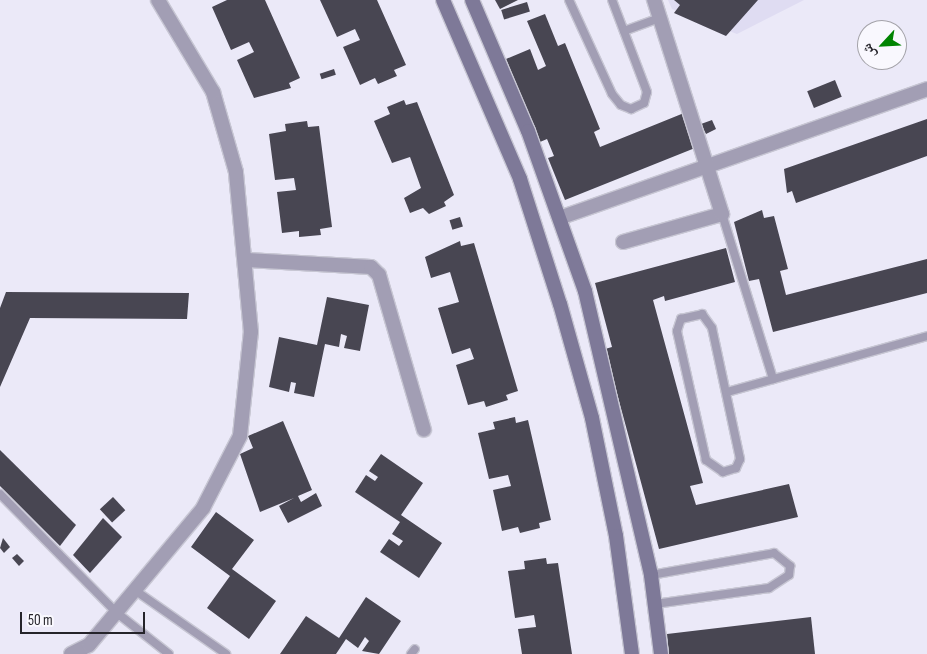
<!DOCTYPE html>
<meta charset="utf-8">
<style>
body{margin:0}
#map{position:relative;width:927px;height:654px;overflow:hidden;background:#ebe9f8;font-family:"Sofia Sans Condensed","Noto Naskh Arabic",sans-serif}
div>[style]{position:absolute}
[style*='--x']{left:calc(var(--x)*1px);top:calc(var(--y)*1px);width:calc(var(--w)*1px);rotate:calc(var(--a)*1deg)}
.built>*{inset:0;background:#dfdcf2}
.building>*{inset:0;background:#484652;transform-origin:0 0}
.roads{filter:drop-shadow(1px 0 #c7c6d3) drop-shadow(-1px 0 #c7c6d3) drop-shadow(0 1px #c7c6d3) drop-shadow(0 -1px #c7c6d3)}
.service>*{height:8px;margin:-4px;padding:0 4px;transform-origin:4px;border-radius:4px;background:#a29eb4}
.minor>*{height:14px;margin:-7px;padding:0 7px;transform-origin:7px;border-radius:7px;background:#a29eb4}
.secondary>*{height:14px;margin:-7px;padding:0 7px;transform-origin:7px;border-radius:7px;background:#7e7998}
span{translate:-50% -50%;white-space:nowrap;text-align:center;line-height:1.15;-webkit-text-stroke:5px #f9f8fe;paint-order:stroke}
.north{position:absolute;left:857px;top:20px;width:50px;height:50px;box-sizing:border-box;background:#f9f8fe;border:1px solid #a4a3a9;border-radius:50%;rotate:245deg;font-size:14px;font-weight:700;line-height:20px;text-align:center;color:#25242a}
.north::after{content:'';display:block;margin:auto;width:18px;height:22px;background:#018402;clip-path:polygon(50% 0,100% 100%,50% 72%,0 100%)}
.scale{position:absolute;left:20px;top:612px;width:125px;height:22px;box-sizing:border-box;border:2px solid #25242a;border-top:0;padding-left:6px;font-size:15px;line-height:18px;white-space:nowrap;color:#25242a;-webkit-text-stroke:4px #f9f8fe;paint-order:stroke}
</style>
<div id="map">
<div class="built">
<div style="clip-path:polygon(668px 0,804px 0,737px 34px,672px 9px)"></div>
</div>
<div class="building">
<div style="clip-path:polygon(227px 0,265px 0,300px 78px,289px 83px,291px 88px,254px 98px,237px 60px,254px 52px,249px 42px,231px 50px,212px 7px)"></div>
<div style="clip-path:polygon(320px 0,377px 0,406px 65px,394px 70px,397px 76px,378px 84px,375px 78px,360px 85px,343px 47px,360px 40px,355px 29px,337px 37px)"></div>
<div style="clip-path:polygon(495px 0,518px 0,500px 9px)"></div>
<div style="clip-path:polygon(674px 0,758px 0,726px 36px,674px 13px,680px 5px)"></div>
<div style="left:527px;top:2px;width:10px;height:27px;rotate:73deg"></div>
<div style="clip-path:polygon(545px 14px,558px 46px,565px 43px,600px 129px,594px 132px,600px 147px,684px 113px,695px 148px,565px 200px,548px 158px,554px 156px,547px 139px,540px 142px,506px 59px,530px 49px,538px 70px,546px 66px,527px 21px)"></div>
<div style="left:334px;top:69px;width:6px;height:15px;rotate:72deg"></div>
<div style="left:835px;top:80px;width:18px;height:30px;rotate:68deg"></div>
<div style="clip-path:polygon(404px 100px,406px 105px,417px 102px,454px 195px,444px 202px,446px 206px,429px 214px,423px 208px,410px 213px,404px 198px,421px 188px,410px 157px,392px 163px,374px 121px,390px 114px,387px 107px)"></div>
<div style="clip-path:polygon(927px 119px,927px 156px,796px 203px,792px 191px,787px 193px,784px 169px)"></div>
<div style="clip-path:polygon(712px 120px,716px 129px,706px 134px,701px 124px)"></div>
<div style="clip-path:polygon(307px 121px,308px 127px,319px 126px,332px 227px,320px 229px,321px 235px,299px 237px,299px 231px,282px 233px,277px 192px,296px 190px,294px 178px,275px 180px,269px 134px,286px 131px,285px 124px)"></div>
<div style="clip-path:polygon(762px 210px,764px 218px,774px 216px,788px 269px,780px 271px,786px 295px,927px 259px,927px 293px,773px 332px,759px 279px,749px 281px,734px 222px)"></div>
<div style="left:460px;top:217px;width:10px;height:11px;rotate:73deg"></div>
<div style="clip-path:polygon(460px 241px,461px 246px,474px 243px,518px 391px,506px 395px,508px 400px,486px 407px,484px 401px,468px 405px,456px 365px,474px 359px,470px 348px,452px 354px,438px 308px,459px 302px,450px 272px,431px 278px,425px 257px)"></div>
<div style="clip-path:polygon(726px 248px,735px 282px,665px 301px,664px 296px,653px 300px,703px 483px,690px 486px,696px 505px,789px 484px,798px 517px,659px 549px,605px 349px,612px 347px,595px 283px)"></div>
<div style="clip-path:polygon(6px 292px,189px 293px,187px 319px,30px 318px,0 387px,0 308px)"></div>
<div style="clip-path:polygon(327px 297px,369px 305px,360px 351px,344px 348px,347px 336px,341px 334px,339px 347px,325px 344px,314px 397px,294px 393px,296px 383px,291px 382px,289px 392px,269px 387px,279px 337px,317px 345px)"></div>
<div style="clip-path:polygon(515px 417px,516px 423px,528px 420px,551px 520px,539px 523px,540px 528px,520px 533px,518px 527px,502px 531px,493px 490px,511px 486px,508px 475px,489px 479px,478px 433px,495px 429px,493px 422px)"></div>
<div style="clip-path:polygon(283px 421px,312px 490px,298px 496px,301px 502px,316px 493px,322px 506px,288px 523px,279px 506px,294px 498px,260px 512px,240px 454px,253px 448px,248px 436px)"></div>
<div style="clip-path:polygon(0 450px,76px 525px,60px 546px,0 486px)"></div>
<div style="clip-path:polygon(381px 454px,423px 483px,401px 515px,442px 543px,419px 578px,380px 552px,389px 539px,399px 546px,403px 541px,392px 534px,400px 522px,355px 492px,366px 475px,375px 481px,378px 477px,369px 471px)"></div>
<div style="left:113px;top:497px;width:18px;height:18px;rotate:47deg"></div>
<div style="clip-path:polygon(216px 512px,254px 540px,232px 569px,276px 601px,249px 639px,207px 608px,230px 576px,191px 547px)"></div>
<div style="clip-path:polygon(103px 518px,122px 537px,90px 573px,73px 555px)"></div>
<div style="clip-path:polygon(3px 538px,10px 547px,4px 553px,0 548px)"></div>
<div style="clip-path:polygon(17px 554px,24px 561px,19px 566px,12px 558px)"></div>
<div style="clip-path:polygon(546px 558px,547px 564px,558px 563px,572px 654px,522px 654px,518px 629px,536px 627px,534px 615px,515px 618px,508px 571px,525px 569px,524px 561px)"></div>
<div style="clip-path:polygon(366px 597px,401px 621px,379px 654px,362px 651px,369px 641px,365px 637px,358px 648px,346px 639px,336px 654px,280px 654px,306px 616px,339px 638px)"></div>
<div style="clip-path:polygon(811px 617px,815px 654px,669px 654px,667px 634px)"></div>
</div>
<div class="roads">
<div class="service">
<div style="--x:569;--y:0;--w:103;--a:65.4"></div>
<div style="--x:612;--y:94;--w:14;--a:51"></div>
<div style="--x:621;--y:105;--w:11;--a:22"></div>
<div style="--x:631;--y:109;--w:14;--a:-25"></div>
<div style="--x:644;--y:103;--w:11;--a:-75"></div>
<div style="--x:647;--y:92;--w:98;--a:-110.8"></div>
<div style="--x:624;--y:31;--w:40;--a:-20.2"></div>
<div style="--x:722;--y:214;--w:173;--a:72.8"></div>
<div style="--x:702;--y:314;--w:17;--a:54"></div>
<div style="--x:712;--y:328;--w:134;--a:77.9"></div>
<div style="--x:740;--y:459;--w:10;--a:114"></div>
<div style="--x:736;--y:468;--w:14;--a:163"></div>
<div style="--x:723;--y:472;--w:21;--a:-145"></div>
<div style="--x:706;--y:460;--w:132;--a:-102.7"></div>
<div style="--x:677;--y:331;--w:13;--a:-72"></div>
<div style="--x:681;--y:319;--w:22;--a:-13"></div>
<div style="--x:727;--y:392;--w:208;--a:-15.6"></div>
<div style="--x:0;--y:494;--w:167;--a:45.5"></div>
<div style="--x:117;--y:613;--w:66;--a:38.3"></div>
<div style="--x:651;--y:575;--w:125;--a:-10.1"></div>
<div style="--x:774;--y:553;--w:21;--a:39"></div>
<div style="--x:790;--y:566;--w:9;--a:96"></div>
<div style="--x:789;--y:575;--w:24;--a:147"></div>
<div style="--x:769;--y:588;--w:115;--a:172"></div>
<div style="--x:136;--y:591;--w:110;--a:35"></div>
<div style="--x:411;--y:654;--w:6;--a:-51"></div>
</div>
<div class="minor">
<div style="--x:562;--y:217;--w:387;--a:-19.3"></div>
<div style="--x:623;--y:242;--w:103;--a:-15.8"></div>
<div style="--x:722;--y:214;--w:225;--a:-107.6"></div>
<div style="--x:247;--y:260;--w:124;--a:3.2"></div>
<div style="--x:371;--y:267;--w:11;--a:45"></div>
<div style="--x:379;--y:275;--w:161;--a:73.8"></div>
<div style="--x:71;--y:654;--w:20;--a:-27"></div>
<div style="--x:89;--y:645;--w:178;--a:-50.2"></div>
<div style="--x:203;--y:508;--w:81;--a:-62.8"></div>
<div style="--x:240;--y:436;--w:105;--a:-84"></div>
<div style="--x:251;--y:332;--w:161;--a:-95.4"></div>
<div style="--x:236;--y:172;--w:83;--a:-106"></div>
<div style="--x:213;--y:92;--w:107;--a:-120.9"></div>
</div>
<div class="secondary">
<div style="--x:443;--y:0;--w:195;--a:66.7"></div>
<div style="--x:520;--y:179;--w:131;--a:72.3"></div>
<div style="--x:560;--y:304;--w:118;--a:74.3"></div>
<div style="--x:592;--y:418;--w:120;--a:78.5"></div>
<div style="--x:616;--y:536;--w:119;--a:82.3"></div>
<div style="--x:472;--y:0;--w:142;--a:66.9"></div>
<div style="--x:528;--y:131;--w:170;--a:70.4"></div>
<div style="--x:585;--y:291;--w:292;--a:76.9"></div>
<div style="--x:651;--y:575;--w:80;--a:82.8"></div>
</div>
</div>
<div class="north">ش</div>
<div class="scale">50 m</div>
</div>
